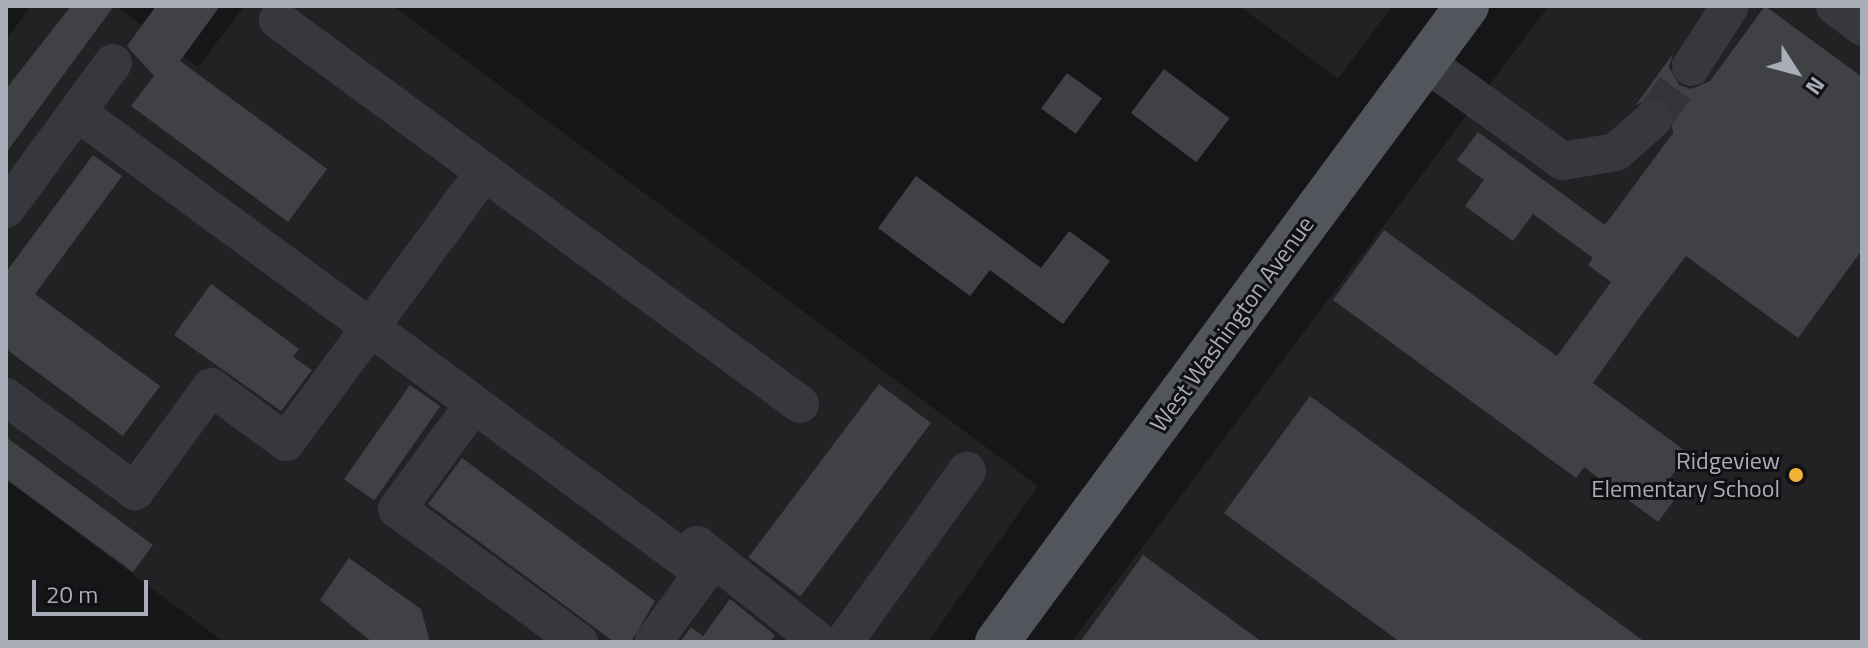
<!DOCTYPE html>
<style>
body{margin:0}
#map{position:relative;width:1868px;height:648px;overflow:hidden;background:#161618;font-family:"Titillium Web",sans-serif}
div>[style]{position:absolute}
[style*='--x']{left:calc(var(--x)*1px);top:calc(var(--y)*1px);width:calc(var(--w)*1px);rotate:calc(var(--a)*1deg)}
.built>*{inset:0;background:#222225}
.building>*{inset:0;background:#404145;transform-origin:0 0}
.minor-tunnel>*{height:38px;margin-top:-19px;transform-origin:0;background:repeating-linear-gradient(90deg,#333438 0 38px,transparent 0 57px)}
.minor>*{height:38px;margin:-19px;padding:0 19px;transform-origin:19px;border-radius:19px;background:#37383d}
.major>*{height:44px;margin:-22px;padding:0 22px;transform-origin:22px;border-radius:22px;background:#53555c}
.dots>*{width:22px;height:22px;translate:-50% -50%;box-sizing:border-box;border:4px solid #111113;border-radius:50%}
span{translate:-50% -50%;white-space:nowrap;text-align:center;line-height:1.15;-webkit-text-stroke:6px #111113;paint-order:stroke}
.street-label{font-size:24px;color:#a8adb8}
.poi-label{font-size:24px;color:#a8adb8}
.right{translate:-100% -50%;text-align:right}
.frame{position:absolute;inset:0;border:8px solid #a8adb8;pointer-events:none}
.north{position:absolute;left:1756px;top:32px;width:80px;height:80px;-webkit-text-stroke:6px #111113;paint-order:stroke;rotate:126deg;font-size:22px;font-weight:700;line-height:32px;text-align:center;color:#a8adb8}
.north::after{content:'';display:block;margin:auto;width:28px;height:36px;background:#a8adb8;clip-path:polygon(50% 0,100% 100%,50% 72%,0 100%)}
.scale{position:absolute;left:32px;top:580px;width:116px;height:36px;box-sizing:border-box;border:4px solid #a8adb8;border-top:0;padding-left:10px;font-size:24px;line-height:28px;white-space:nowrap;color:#a8adb8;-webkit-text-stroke:6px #111113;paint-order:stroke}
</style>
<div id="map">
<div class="built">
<div style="clip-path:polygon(31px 6px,116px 6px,198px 67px,244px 6px,393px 6px,1038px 486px,928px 642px,224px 642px,6px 480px,6px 40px)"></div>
<div style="clip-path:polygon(1239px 6px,1392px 6px,1338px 79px)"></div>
<div style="clip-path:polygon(1549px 6px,1862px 6px,1862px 642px,1071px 642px)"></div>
</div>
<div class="building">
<div style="clip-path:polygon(71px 6px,114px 6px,6px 153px,6px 89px)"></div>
<div style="clip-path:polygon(156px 6px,220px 6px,180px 61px,327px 169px,288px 222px,131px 106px,154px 76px,127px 46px)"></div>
<div style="clip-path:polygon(1765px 6px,1862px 77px,1862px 250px,1798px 338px,1686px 256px,1642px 314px,1593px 383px,1688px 453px,1665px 485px,1678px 495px,1658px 522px,1584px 467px,1576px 478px,1333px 300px,1384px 230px,1557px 356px,1611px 282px,1588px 265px,1593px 258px,1533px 214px,1513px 241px,1465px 206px,1484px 180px,1457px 160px,1478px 132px,1605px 225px,1673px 133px,1669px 104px,1649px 97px,1635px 106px,1673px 54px,1669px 67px,1679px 85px,1691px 89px,1710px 81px)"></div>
<div style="left:1164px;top:69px;width:82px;height:55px;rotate:37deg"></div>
<div style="left:1067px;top:73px;width:43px;height:44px;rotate:36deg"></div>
<div style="clip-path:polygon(93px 155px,122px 176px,35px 294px,160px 386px,123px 436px,6px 349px,6px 272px)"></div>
<div style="clip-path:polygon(916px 176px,1041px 268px,1069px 231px,1110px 261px,1063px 324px,990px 270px,970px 296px,878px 228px)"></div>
<div style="clip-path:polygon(211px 284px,299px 349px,293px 357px,312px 370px,281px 411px,174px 335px)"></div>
<div style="left:879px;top:384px;width:65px;height:217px;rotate:37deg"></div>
<div style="left:410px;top:385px;width:37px;height:115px;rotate:35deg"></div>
<div style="clip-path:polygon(1310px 396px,1645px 642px,1400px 642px,1224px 513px)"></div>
<div style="clip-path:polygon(6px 437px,153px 545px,133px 572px,6px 479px)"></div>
<div style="clip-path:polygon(462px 458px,655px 601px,631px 642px,614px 642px,428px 504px)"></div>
<div style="clip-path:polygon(1143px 555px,1262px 642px,1080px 642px)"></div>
<div style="clip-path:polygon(349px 558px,421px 609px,430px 642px,372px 642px,320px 600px)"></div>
<div style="clip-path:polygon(730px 599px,775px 635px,770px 642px,680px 642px,691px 627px,703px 636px)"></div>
</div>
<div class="minor-tunnel">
<div style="--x:1653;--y:119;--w:64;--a:-53.8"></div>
</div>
<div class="minor">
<div style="--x:1835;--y:6;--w:34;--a:37"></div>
<div style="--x:278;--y:20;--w:648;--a:36.34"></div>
<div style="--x:1425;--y:62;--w:170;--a:35.7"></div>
<div style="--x:1563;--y:161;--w:54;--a:-9.6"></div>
<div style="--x:1616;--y:152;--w:50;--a:-41.7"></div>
<div style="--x:1691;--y:67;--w:72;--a:-57.4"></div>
<div style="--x:77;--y:112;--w:493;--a:36.3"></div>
<div style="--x:6;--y:209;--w:181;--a:-53.8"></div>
<div style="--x:6;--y:397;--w:160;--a:36.1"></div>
<div style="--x:135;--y:491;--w:129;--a:-53.8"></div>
<div style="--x:211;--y:387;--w:93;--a:36.3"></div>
<div style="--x:286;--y:442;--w:335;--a:-53.7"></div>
<div style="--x:692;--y:552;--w:9;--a:-54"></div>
<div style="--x:697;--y:545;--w:157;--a:38.3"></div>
<div style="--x:579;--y:642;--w:225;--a:-143.8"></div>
<div style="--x:397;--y:509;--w:130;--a:-53.7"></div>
<div style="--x:474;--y:404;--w:285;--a:36.4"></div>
<div style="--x:703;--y:573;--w:85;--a:125.9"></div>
<div style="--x:844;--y:642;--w:211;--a:-54.3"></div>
</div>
<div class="major">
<div style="--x:997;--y:642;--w:791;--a:-53.54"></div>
</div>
<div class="dots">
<div style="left:1796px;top:475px;background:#f2b134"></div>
</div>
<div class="street-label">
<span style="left:1232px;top:324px;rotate:-54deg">West Washington Avenue</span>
</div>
<div class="poi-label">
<span class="right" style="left:1780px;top:475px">Ridgeview<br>Elementary School</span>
</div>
<div class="frame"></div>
<div class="north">N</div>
<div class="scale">20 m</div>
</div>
